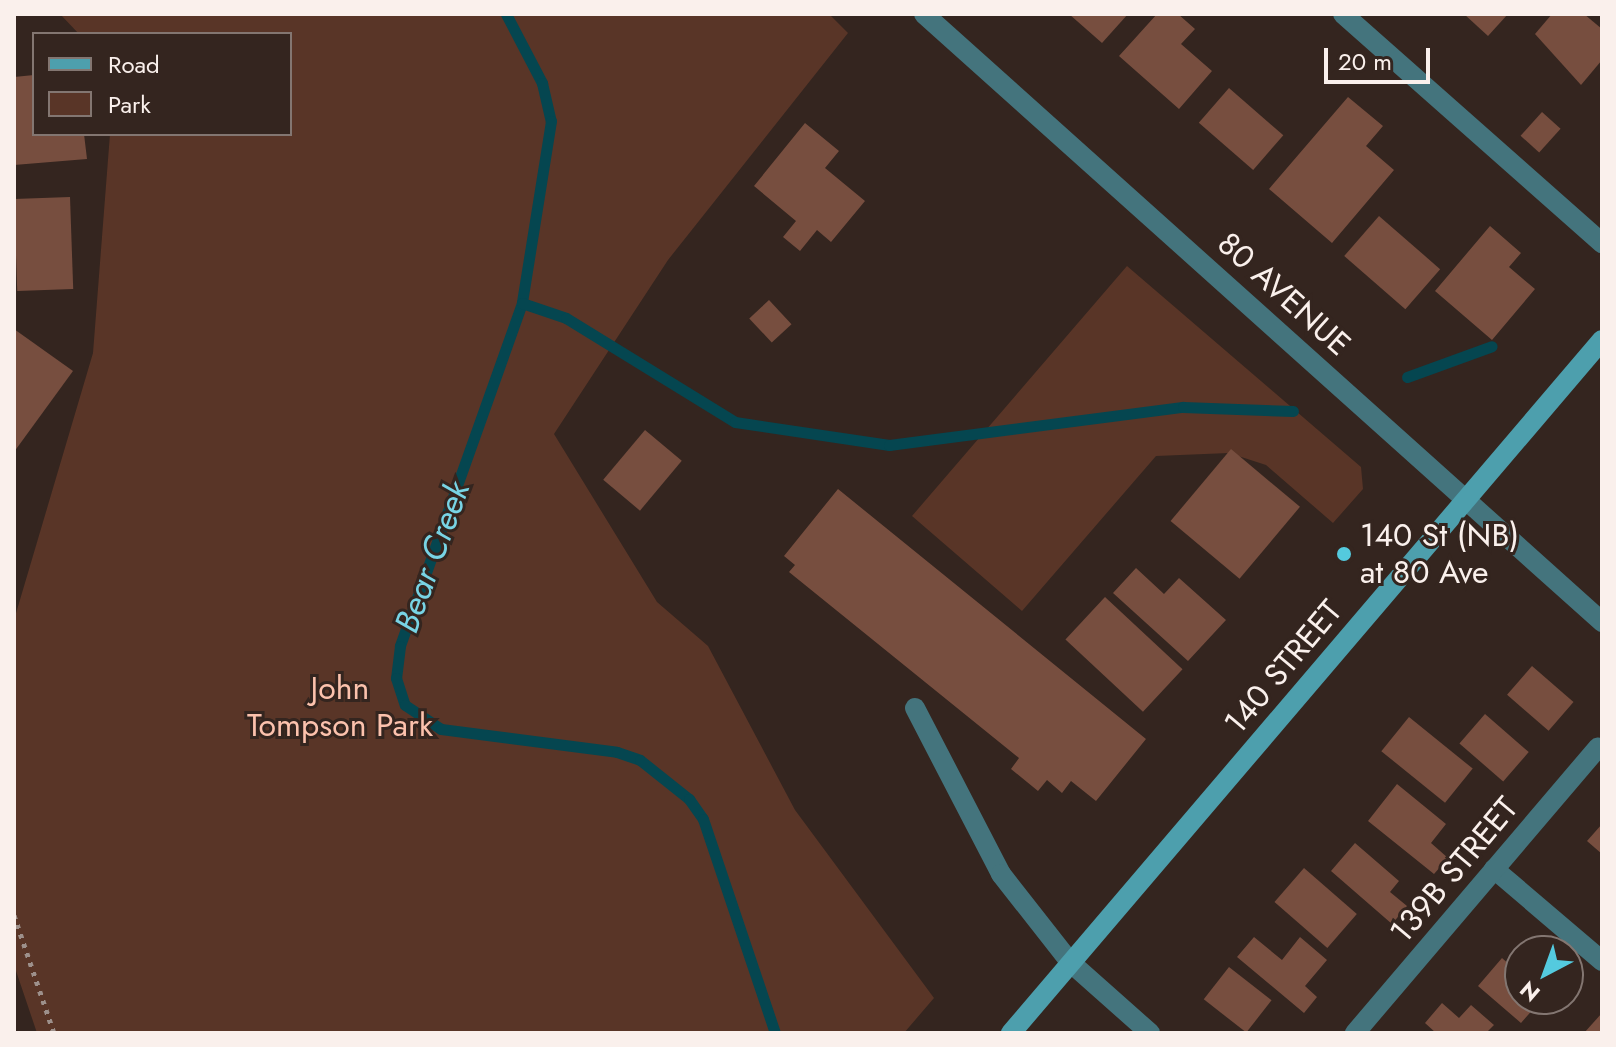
<!DOCTYPE html>
<style>
body{margin:0}
#map{position:relative;width:1616px;height:1047px;overflow:hidden;background:#34251f;font-family:Jost,sans-serif}
div>[style]{position:absolute}
[style*='--x']{left:calc(var(--x)*1px);top:calc(var(--y)*1px);width:calc(var(--w)*1px);rotate:calc(var(--a)*1deg)}
.green>*{inset:0;background:#593527}
.stream>*{height:11px;margin:-5.5px;padding:0 5.5px;transform-origin:5.5px;border-radius:5.5px;background:#054650}
.building>*{inset:0;background:#774e3f;transform-origin:0 0}
.path>*{height:5px;margin-top:-2.5px;transform-origin:0;background:repeating-linear-gradient(90deg,#9d908b 0 4px,transparent 0 10px)}
.lane>*{height:20px;margin:-10px;padding:0 10px;transform-origin:10px;border-radius:10px;background:#44747d}
.street>*{height:20px;margin:-10px;padding:0 10px;transform-origin:10px;border-radius:10px;background:#44747d}
.secondary>*{height:20px;margin:-10px;padding:0 10px;transform-origin:10px;border-radius:10px;background:#4d9fad}
.dots>*{width:22px;height:22px;translate:-50% -50%;box-sizing:border-box;border:4px solid #34251f;border-radius:50%}
span{translate:-50% -50%;white-space:nowrap;text-align:center;line-height:1.15;-webkit-text-stroke:6px #34251f;paint-order:stroke}
.street-label{font-size:32px;color:#faf0ec}
.poi-label{font-size:32px;color:#faf0ec}
.left{translate:0 -50%;text-align:left}
.park-label{font-size:32px;color:#fcc2ad}
.water-label{font-size:34px;color:#78d4e5;font-style:italic}
.frame{position:absolute;inset:0;border:16px solid #faf0ec;pointer-events:none}
.legend{position:absolute;left:32px;top:32px;width:260px;height:104px;box-sizing:border-box;background:#34251f;border:2px solid #837671;margin:0;padding:10px 14px;list-style:none;font-size:24px;color:#faf0ec}
.legend li{display:flex;align-items:center;gap:16px;height:40px}
.legend b{width:40px;border:2px solid #837671}
.north{position:absolute;left:1504px;top:935px;width:80px;height:80px;box-sizing:border-box;background:#34251f;border:2px solid #837671;border-radius:50%;rotate:221deg;font-size:22px;font-weight:700;line-height:32px;text-align:center;color:#faf0ec}
.north::after{content:'';display:block;margin:auto;width:28px;height:36px;background:#54cade;clip-path:polygon(50% 0,100% 100%,50% 72%,0 100%)}
.scale{position:absolute;left:1324px;top:48px;width:106px;height:36px;box-sizing:border-box;border:4px solid #faf0ec;border-top:0;padding-left:10px;font-size:24px;line-height:28px;white-space:nowrap;color:#faf0ec;-webkit-text-stroke:6px #34251f;paint-order:stroke}
</style>
<div id="map">
<div class="green">
<div style="clip-path:polygon(60px 14px,829px 14px,848px 33px,668px 260px,554px 434px,657px 602px,708px 646px,795px 810px,934px 998px,904px 1033px,37px 1033px,14px 965px,14px 620px,93px 353px,110px 134px,290px 134px,290px 34px,79px 34px)"></div>
<div style="clip-path:polygon(1127px 266px,1361px 467px,1363px 489px,1333px 523px,1266px 465px,1229px 453px,1156px 456px,1022px 611px,912px 516px)"></div>
</div>
<div class="stream">
<div style="--x:506;--y:14;--w:78;--a:62.4"></div>
<div style="--x:542;--y:83;--w:39;--a:77"></div>
<div style="--x:551;--y:121;--w:184;--a:99.1"></div>
<div style="--x:522;--y:303;--w:364;--a:109.6"></div>
<div style="--x:400;--y:646;--w:32;--a:97"></div>
<div style="--x:396;--y:678;--w:28;--a:72"></div>
<div style="--x:405;--y:705;--w:43;--a:33.7"></div>
<div style="--x:441;--y:729;--w:177;--a:7.4"></div>
<div style="--x:617;--y:752;--w:24;--a:19"></div>
<div style="--x:640;--y:760;--w:63;--a:38.5"></div>
<div style="--x:689;--y:799;--w:24;--a:55"></div>
<div style="--x:703;--y:819;--w:226;--a:71.4"></div>
<div style="--x:522;--y:303;--w:46;--a:18.8"></div>
<div style="--x:566;--y:318;--w:198;--a:31.6"></div>
<div style="--x:735;--y:422;--w:156;--a:8.5"></div>
<div style="--x:889;--y:445;--w:296;--a:-7.4"></div>
<div style="--x:1183;--y:407;--w:110;--a:2.1"></div>
<div style="--x:1407;--y:377;--w:90;--a:-20"></div>
</div>
<div class="building">
<div style="clip-path:polygon(1069px 14px,1128px 14px,1102px 43px)"></div>
<div style="clip-path:polygon(1157px 14px,1178px 14px,1195px 29px,1181px 44px,1212px 71px,1179px 109px,1119px 56px)"></div>
<div style="clip-path:polygon(1464px 14px,1508px 14px,1488px 36px)"></div>
<div style="clip-path:polygon(1552px 14px,1584px 14px,1602px 29px,1602px 60px,1581px 85px,1535px 34px)"></div>
<div style="clip-path:polygon(34px 75px,34px 134px,84px 134px,87px 159px,14px 165px,14px 77px)"></div>
<div style="left:1229px;top:88px;width:72px;height:46px;rotate:41deg"></div>
<div style="clip-path:polygon(1348px 97px,1383px 126px,1366px 146px,1394px 170px,1332px 243px,1269px 189px)"></div>
<div style="left:1542px;top:112px;width:25px;height:32px;rotate:42deg"></div>
<div style="clip-path:polygon(805px 123px,839px 151px,825px 168px,865px 201px,831px 242px,817px 230px,800px 251px,783px 237px,796px 221px,754px 186px)"></div>
<div style="left:70px;top:197px;width:92px;height:56px;rotate:88deg"></div>
<div style="left:1379px;top:216px;width:81px;height:53px;rotate:41deg"></div>
<div style="clip-path:polygon(1490px 226px,1521px 253px,1509px 267px,1535px 289px,1492px 340px,1435px 291px)"></div>
<div style="left:769px;top:300px;width:33px;height:27px;rotate:47deg"></div>
<div style="clip-path:polygon(14px 329px,73px 371px,14px 452px)"></div>
<div style="left:645px;top:430px;width:48px;height:65px;rotate:40deg"></div>
<div style="left:1231px;top:449px;width:90px;height:94px;rotate:40deg"></div>
<div style="clip-path:polygon(838px 489px,1146px 739px,1096px 801px,1071px 781px,1062px 793px,1047px 780px,1038px 791px,1011px 769px,1019px 758px,789px 572px,795px 565px,784px 556px)"></div>
<div style="clip-path:polygon(1136px 568px,1164px 594px,1179px 578px,1226px 620px,1188px 661px,1113px 593px)"></div>
<div style="left:1105px;top:597px;width:106px;height:58px;rotate:43deg"></div>
<div style="left:1532px;top:666px;width:55px;height:38px;rotate:41deg"></div>
<div style="left:1485px;top:714px;width:58px;height:39px;rotate:41deg"></div>
<div style="left:1409px;top:717px;width:82px;height:44px;rotate:39deg"></div>
<div style="clip-path:polygon(1397px 784px,1446px 824px,1431px 843px,1448px 858px,1434px 874px,1368px 821px)"></div>
<div style="clip-path:polygon(1602px 824px,1602px 854px,1587px 841px)"></div>
<div style="clip-path:polygon(1355px 843px,1399px 881px,1390px 892px,1407px 906px,1392px 924px,1331px 871px)"></div>
<div style="left:1304px;top:868px;width:70px;height:45px;rotate:41deg"></div>
<div style="clip-path:polygon(1254px 937px,1282px 960px,1300px 937px,1327px 960px,1305px 986px,1317px 997px,1304px 1013px,1237px 957px)"></div>
<div style="clip-path:polygon(1502px 958px,1520px 974px,1520px 999px,1542px 999px,1521px 1023px,1478px 986px)"></div>
<div style="left:1229px;top:967px;width:54px;height:41px;rotate:38deg"></div>
<div style="clip-path:polygon(1442px 1003px,1459px 1018px,1471px 1005px,1494px 1025px,1486px 1033px,1436px 1033px,1425px 1023px)"></div>
<div style="clip-path:polygon(1602px 1013px,1602px 1033px,1584px 1033px)"></div>
</div>
<div class="path">
<div style="--x:14;--y:915;--w:125;--a:71.3"></div>
</div>
<div class="lane">
<div style="--x:1343;--y:14;--w:346;--a:41.5"></div>
<div style="--x:915;--y:708;--w:187;--a:62.6"></div>
<div style="--x:1001;--y:874;--w:112;--a:51.9"></div>
</div>
<div class="street">
<div style="--x:924;--y:14;--w:911;--a:41.88"></div>
<div style="--x:1494;--y:869;--w:142;--a:40.4"></div>
<div style="--x:1070;--y:962;--w:107;--a:41.6"></div>
<div style="--x:1355;--y:1033;--w:375;--a:-49.6"></div>
</div>
<div class="secondary">
<div style="--x:1011;--y:1033;--w:911;--a:-49.54"></div>
</div>
<div class="dots">
<div style="left:1344px;top:554px;background:#54cade"></div>
</div>
<div class="street-label">
<span style="left:1284px;top:294px;rotate:42deg">80 AVENUE</span>
<span style="left:1283px;top:667px;rotate:-50deg">140 STREET</span>
<span style="left:1454px;top:870px;rotate:-50deg">139B STREET</span>
</div>
<div class="poi-label">
<span class="left" style="left:1360px;top:554px">140 St (NB)<br>at 80 Ave</span>
</div>
<div class="park-label">
<span style="left:340px;top:707px">John<br>Tompson Park</span>
</div>
<div class="water-label">
<span style="left:432px;top:557px;rotate:-70deg">Bear Creek</span>
</div>
<div class="frame"></div>
<ul class="legend">
<li><b style="height:10px;background:#4d9fad"></b>Road</li>
<li><b style="height:22px;background:#593527"></b>Park</li>
</ul>
<div class="north">N</div>
<div class="scale">20 m</div>
</div>
